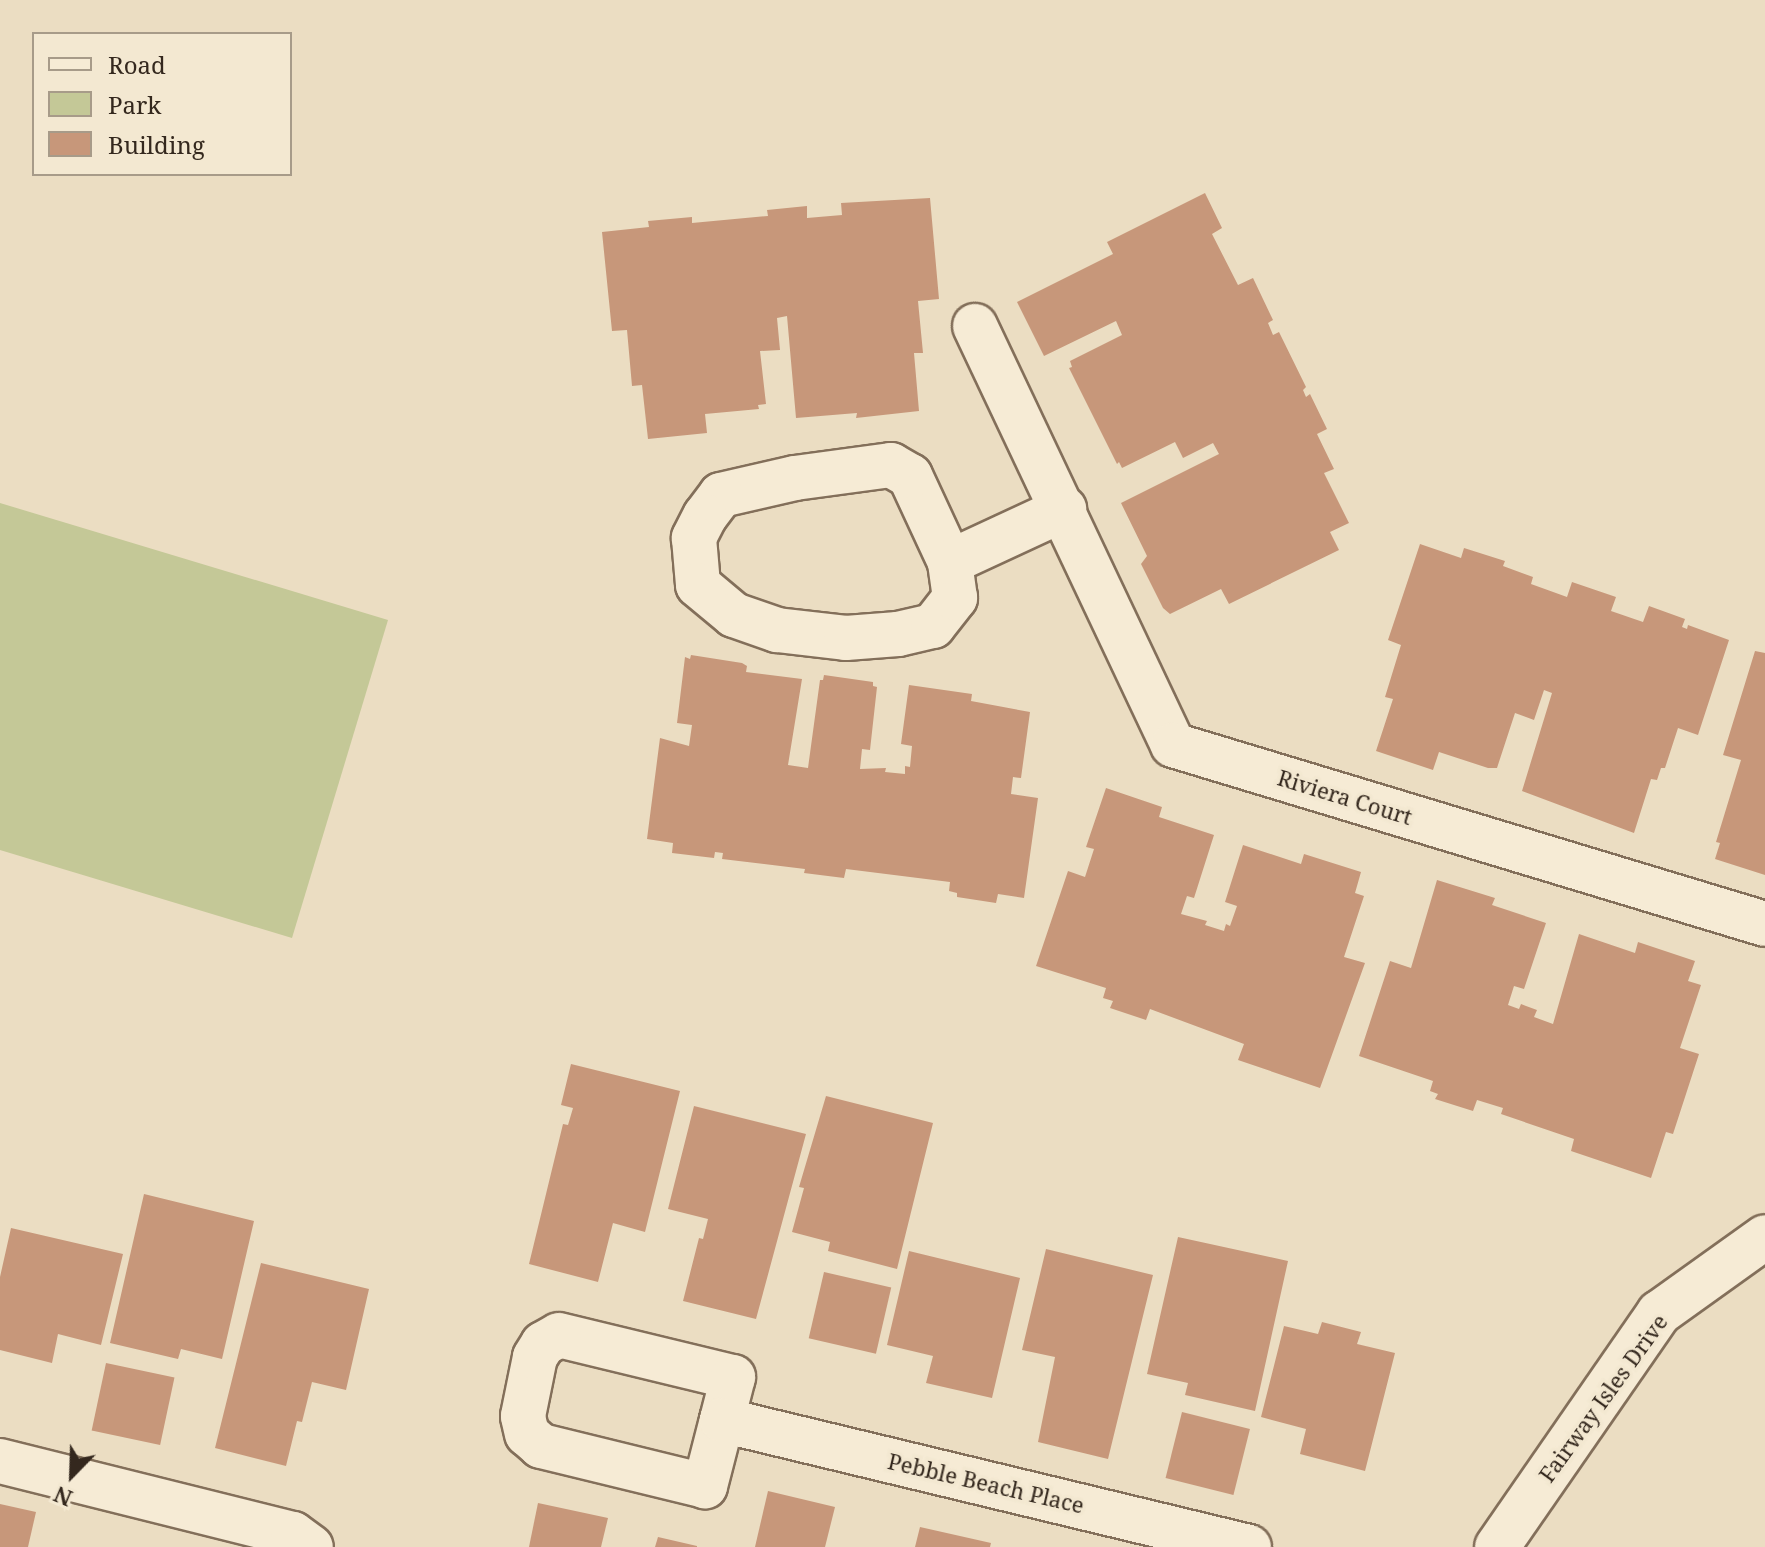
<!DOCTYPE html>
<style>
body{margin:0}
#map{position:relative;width:1765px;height:1547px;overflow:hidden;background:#ebddc2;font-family:"Noto Serif",serif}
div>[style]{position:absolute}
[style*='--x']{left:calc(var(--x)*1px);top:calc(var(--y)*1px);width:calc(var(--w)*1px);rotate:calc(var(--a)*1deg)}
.green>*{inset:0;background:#c4c897}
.building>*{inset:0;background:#c7977a;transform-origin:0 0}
.roads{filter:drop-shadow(2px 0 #836f5a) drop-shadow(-2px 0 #836f5a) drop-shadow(0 2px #836f5a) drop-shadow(0 -2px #836f5a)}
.minor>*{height:44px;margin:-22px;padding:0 22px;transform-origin:22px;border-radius:22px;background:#f6ebd5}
span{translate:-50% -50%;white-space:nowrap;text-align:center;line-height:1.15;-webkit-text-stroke:7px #f3e8d1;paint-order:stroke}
.street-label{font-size:22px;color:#34281e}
.legend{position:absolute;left:32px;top:32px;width:260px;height:144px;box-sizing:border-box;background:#f3e8d1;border:2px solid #a79b89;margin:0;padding:10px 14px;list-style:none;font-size:24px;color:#34281e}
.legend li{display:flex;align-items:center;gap:16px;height:40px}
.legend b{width:40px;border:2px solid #a79b89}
.north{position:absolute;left:32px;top:1435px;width:80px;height:80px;-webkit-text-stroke:6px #f3e8d1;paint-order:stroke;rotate:203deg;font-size:22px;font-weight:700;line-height:32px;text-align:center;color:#34281e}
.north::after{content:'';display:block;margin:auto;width:28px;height:36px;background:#34281e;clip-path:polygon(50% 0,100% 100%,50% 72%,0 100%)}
</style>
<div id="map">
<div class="green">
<div style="clip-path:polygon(0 503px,388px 620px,292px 938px,0 850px)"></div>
</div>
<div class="building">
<div style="clip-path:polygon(1205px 193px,1222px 228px,1212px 234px,1238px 285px,1253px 278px,1273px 320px,1268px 323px,1273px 335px,1279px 332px,1306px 387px,1303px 390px,1306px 397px,1310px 394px,1327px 429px,1317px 434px,1334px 469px,1324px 473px,1349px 523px,1330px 532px,1339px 550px,1229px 604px,1221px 589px,1170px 614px,1163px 608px,1141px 564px,1147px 556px,1121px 503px,1219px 454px,1213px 443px,1183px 458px,1175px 442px,1122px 468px,1119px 462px,1117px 464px,1069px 368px,1072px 367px,1070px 361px,1122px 335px,1116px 321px,1044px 356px,1017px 302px,1113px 254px,1107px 242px)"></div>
<div style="clip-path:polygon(930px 198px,939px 299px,918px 301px,923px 353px,914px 353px,919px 411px,856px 418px,857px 413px,796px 418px,787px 316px,777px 318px,780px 350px,760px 351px,766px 404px,758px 405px,759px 409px,705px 414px,707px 433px,648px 439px,642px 385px,632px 386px,627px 330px,612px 331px,602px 232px,649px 227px,648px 221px,692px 217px,692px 223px,768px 216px,767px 210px,807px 206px,807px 218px,842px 215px,841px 203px)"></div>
<div style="clip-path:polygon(1420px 544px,1461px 558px,1464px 548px,1505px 561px,1503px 566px,1533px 577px,1531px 584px,1567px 597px,1572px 582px,1616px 597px,1611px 611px,1643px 622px,1649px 606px,1685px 619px,1682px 627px,1687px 629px,1688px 625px,1729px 640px,1698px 735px,1678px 728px,1665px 768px,1661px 768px,1657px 780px,1651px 779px,1634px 833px,1522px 791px,1552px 693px,1544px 690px,1534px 720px,1515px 713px,1497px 768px,1488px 768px,1439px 752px,1433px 770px,1376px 751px,1393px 699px,1385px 697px,1401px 645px,1388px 640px)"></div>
<div style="clip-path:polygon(1755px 651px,1765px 653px,1765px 875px,1715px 859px,1720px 843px,1716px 842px,1741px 760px,1723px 755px)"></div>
<div style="clip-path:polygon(691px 655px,742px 663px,747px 666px,746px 672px,802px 679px,788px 765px,808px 768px,820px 680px,823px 680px,824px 675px,873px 682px,873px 686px,877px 687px,870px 750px,862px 749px,860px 769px,886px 768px,885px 772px,905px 774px,905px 766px,910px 767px,912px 746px,901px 744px,909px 685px,972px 694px,971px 701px,1030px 712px,1021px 778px,1013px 777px,1011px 794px,1038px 798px,1024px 898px,998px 894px,996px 903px,957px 897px,957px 893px,949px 891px,950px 882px,846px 869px,844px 878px,804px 873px,805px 869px,722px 859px,723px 853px,715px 852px,714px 858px,672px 853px,673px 843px,647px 839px,660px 738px,689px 746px,692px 725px,677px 723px,685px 657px,690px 659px)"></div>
<div style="clip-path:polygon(1106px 788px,1162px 807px,1159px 817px,1214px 835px,1194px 898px,1187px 896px,1181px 914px,1207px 921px,1205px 925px,1224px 931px,1226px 924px,1230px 926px,1237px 906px,1225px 902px,1243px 845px,1301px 864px,1304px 854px,1361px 872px,1355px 893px,1364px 896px,1344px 957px,1365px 963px,1320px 1088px,1238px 1060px,1244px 1044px,1150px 1009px,1146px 1020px,1110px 1008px,1113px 1001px,1103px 998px,1106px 988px,1036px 966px,1068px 871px,1085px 877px,1094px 849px,1086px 847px)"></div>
<div style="clip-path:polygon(1437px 880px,1495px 898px,1492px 905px,1546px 923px,1524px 989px,1514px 986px,1508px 1005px,1519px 1009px,1521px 1004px,1537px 1010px,1534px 1017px,1553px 1024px,1579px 934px,1635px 953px,1638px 942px,1695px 961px,1688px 981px,1701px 985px,1680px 1048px,1699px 1054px,1673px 1134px,1666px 1132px,1651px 1178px,1571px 1151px,1574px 1139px,1501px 1114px,1503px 1108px,1477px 1100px,1473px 1111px,1435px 1099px,1438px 1094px,1430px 1091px,1433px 1081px,1359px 1056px,1390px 961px,1411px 968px)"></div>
<div style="clip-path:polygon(571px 1064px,680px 1091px,645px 1232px,613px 1223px,598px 1282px,529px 1264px,563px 1124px,568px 1125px,573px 1108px,561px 1105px)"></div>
<div style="clip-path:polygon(826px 1096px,933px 1123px,897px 1269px,828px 1251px,830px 1242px,792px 1232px,804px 1188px,799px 1187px)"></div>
<div style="clip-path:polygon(694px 1106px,806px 1134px,756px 1319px,683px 1301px,699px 1238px,703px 1239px,708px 1219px,668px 1209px)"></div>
<div style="clip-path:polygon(144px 1194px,254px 1221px,222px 1359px,181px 1349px,178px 1359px,110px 1343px)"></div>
<div style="clip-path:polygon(11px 1228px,123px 1254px,101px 1345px,58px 1334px,52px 1363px,0 1350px,0 1277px)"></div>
<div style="clip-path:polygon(1178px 1237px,1288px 1261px,1255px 1411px,1185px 1395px,1188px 1383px,1147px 1374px)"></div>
<div style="clip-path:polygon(1046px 1249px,1153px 1275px,1108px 1459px,1038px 1442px,1055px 1357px,1022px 1350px)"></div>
<div style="clip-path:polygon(909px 1251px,1020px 1278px,992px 1398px,926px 1383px,933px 1356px,887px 1345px)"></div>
<div style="clip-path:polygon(261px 1263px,369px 1289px,346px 1390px,312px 1382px,302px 1422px,297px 1421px,286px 1466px,215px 1448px)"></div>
<div style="left:824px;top:1272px;width:69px;height:68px;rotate:13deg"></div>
<div style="clip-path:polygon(1322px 1322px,1361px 1332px,1357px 1344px,1395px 1353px,1365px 1471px,1300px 1454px,1306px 1429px,1261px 1417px,1284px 1326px,1318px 1334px)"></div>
<div style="left:106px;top:1363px;width:70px;height:69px;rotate:12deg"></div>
<div style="left:1182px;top:1412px;width:70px;height:68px;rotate:14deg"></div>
<div style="clip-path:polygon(768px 1491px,835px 1507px,825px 1547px,755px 1547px)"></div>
<div style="clip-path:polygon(538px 1503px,608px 1518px,601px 1547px,529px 1547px)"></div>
<div style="clip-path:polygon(0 1504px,36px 1512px,28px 1547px,0 1547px)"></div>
<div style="clip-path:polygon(920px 1527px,991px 1543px,990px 1547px,915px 1547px)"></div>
<div style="clip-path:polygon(658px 1537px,697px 1546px,697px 1547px,655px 1547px)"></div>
</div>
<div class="roads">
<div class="minor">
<div style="--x:975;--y:326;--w:463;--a:64.7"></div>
<div style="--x:1173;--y:745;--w:618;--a:16.82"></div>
<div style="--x:950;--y:562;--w:95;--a:-114.9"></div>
<div style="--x:910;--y:476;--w:22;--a:-150"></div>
<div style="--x:891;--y:465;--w:97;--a:172.3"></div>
<div style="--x:795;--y:478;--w:76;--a:167.1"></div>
<div style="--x:721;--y:495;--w:26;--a:127"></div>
<div style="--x:705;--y:516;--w:25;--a:117"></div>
<div style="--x:694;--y:538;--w:47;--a:85.1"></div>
<div style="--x:698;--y:585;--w:47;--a:39.8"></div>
<div style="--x:734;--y:615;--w:46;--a:19.2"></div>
<div style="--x:777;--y:630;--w:69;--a:6.6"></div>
<div style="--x:846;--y:638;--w:52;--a:-4.4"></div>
<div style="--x:898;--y:634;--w:36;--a:-13"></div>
<div style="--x:933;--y:626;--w:36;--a:-52"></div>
<div style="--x:955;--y:598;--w:36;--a:-98"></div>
<div style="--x:950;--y:562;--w:126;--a:-24.9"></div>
<div style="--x:559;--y:1335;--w:179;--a:13.6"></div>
<div style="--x:733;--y:1377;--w:113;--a:104.4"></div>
<div style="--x:705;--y:1486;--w:169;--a:-166.3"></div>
<div style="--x:541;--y:1446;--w:18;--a:-139"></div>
<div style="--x:527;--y:1434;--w:18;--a:-103"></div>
<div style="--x:523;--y:1416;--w:60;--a:-78.5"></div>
<div style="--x:535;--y:1357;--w:15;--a:-58"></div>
<div style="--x:543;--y:1344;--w:18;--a:-29"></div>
<div style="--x:722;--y:1420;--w:542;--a:13.55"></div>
<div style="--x:0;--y:1461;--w:302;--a:14"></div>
<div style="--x:293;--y:1534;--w:22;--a:36"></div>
<div style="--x:1497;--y:1547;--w:285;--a:-55.3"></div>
<div style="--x:1659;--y:1313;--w:130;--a:-35.6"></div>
</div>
</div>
<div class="street-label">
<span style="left:1345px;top:797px;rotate:17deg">Riviera Court</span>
<span style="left:1603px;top:1398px;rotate:-54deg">Fairway Isles Drive</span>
<span style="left:986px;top:1483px;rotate:13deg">Pebble Beach Place</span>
</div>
<ul class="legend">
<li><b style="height:10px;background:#f6ebd5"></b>Road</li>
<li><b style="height:22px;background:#c4c897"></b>Park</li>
<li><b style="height:22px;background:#c7977a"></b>Building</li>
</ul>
<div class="north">N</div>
</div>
